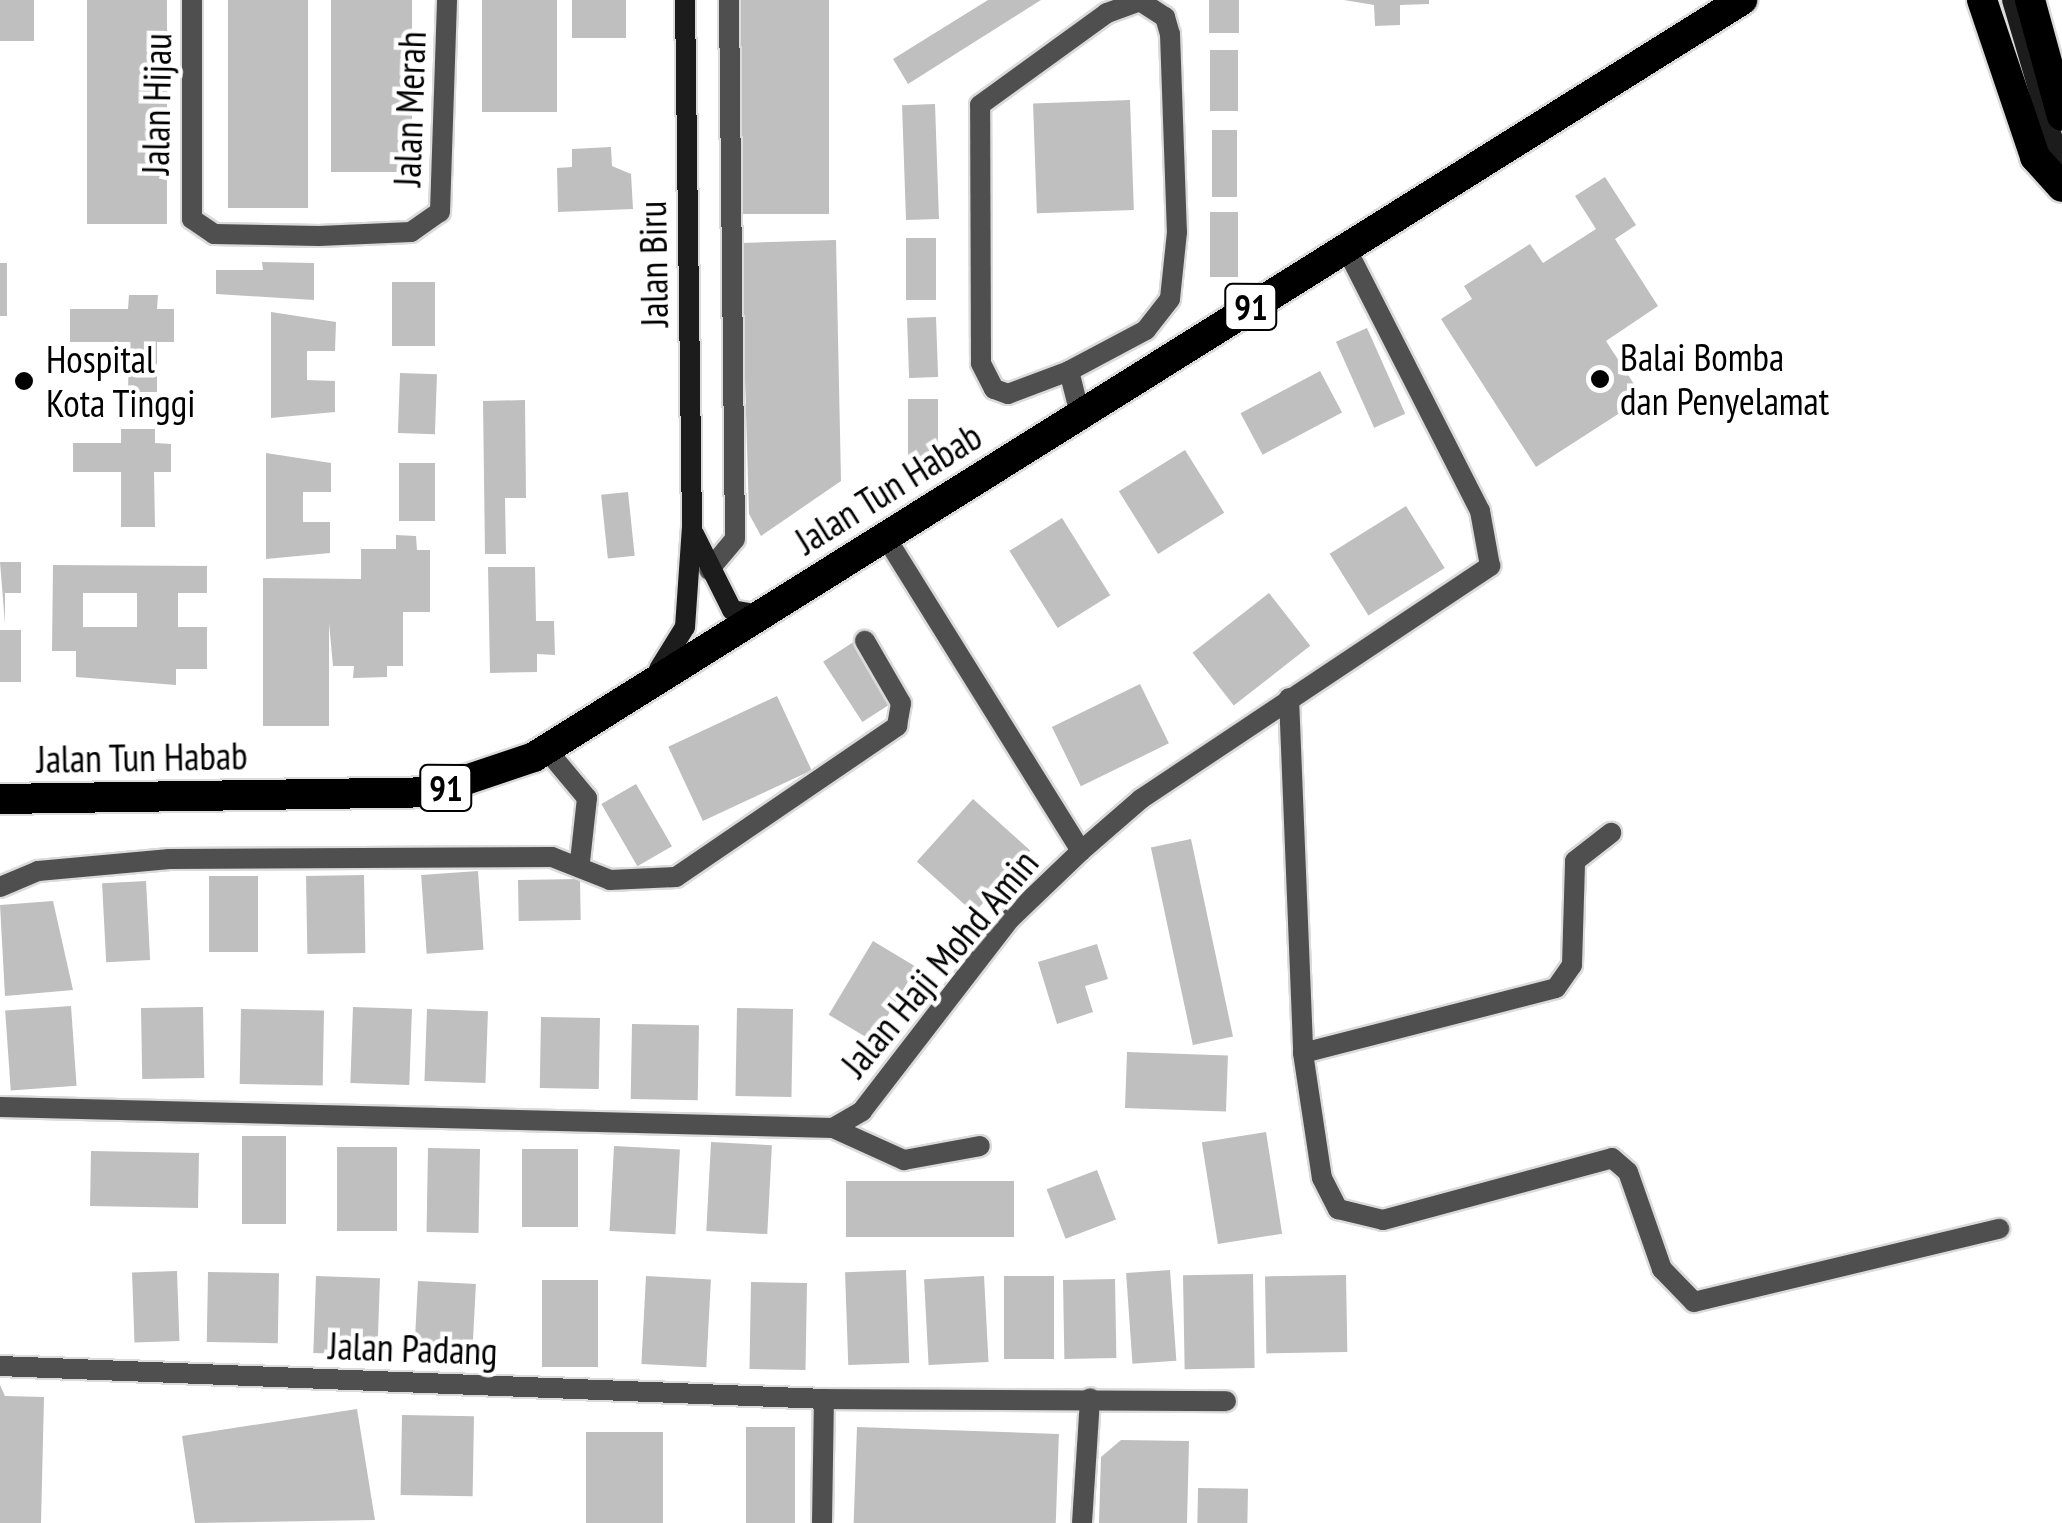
<!DOCTYPE html>
<style>
body{margin:0}
#map{position:relative;width:2062px;height:1523px;overflow:hidden;background:#fff;font-family:"PT Sans Narrow",sans-serif}
div>[style]{position:absolute}
[style*='--x']{left:calc(var(--x)*1px);top:calc(var(--y)*1px);width:calc(var(--w)*1px);rotate:calc(var(--a)*1deg)}
.building>*{inset:0;background:#bfbfbf;transform-origin:0 0}
.roads{filter:drop-shadow(2px 0 #dbdbdb) drop-shadow(-2px 0 #dbdbdb) drop-shadow(0 2px #dbdbdb) drop-shadow(0 -2px #dbdbdb)}
.street>*{height:20px;margin:-10px;padding:0 10px;transform-origin:10px;border-radius:10px;background:#4f4f4f}
.secondary>*{height:20px;margin:-10px;padding:0 10px;transform-origin:10px;border-radius:10px;background:#1c1c1c}
.highway>*{height:30px;margin:-15px;padding:0 15px;transform-origin:15px;border-radius:15px;background:#000}
.dots>*{width:28px;height:28px;translate:-50% -50%;box-sizing:border-box;border:5px solid #fff;border-radius:50%}
span{translate:-50% -50%;white-space:nowrap;text-align:center;line-height:1.15;-webkit-text-stroke:9px #fff;paint-order:stroke}
.shield-label span{padding:2px 8px;background:#fff;border:2px solid;border-radius:8px;-webkit-text-stroke-width:0}
.shield-label{font-size:35px;color:#000;font-weight:700}
.street-label{font-size:38px;color:#000}
.poi-label{font-size:38px;color:#000}
.left{translate:0 -50%;text-align:left}
</style>
<div id="map">
<div class="building">
<div style="left:0;top:0;width:34px;height:41px"></div>
<div style="left:87px;top:0;width:80px;height:224px"></div>
<div style="left:228px;top:0;width:80px;height:208px"></div>
<div style="left:331px;top:0;width:81px;height:172px"></div>
<div style="left:482px;top:0;width:75px;height:112px"></div>
<div style="left:572px;top:0;width:54px;height:38px"></div>
<div style="left:741px;top:0;width:88px;height:214px"></div>
<div style="clip-path:polygon(988px 0,1041px 0,908px 84px,893px 59px)"></div>
<div style="left:1209px;top:0;width:30px;height:33px"></div>
<div style="clip-path:polygon(1344px 0,1429px 0,1429px 4px,1400px 5px,1400px 25px,1375px 26px,1374px 5px)"></div>
<div style="left:1210px;top:50px;width:28px;height:61px"></div>
<div style="left:1130px;top:100px;width:110px;height:97px;rotate:88deg"></div>
<div style="left:935px;top:104px;width:115px;height:33px;rotate:88deg"></div>
<div style="left:1212px;top:130px;width:25px;height:67px"></div>
<div style="clip-path:polygon(611px 147px,612px 166px,631px 174px,633px 209px,558px 212px,557px 168px,572px 167px,572px 149px)"></div>
<div style="clip-path:polygon(1605px 177px,1636px 225px,1615px 239px,1658px 306px,1606px 341px,1643px 398px,1536px 467px,1441px 319px,1472px 299px,1464px 286px,1530px 244px,1543px 263px,1596px 229px,1575px 196px)"></div>
<div style="left:1210px;top:212px;width:28px;height:65px"></div>
<div style="left:906px;top:238px;width:30px;height:62px"></div>
<div style="clip-path:polygon(836px 240px,841px 481px,761px 536px,749px 514px,741px 243px)"></div>
<div style="clip-path:polygon(262px 262px,314px 263px,314px 300px,216px 294px,216px 270px,263px 270px)"></div>
<div style="left:0;top:263px;width:7px;height:53px"></div>
<div style="left:392px;top:282px;width:43px;height:64px"></div>
<div style="clip-path:polygon(129px 295px,158px 295px,157px 309px,174px 309px,174px 342px,157px 342px,157px 392px,128px 392px,129px 342px,70px 342px,70px 309px,128px 309px)"></div>
<div style="clip-path:polygon(271px 312px,336px 322px,335px 351px,307px 351px,307px 380px,335px 381px,335px 412px,271px 418px)"></div>
<div style="left:936px;top:317px;width:60px;height:29px;rotate:88deg"></div>
<div style="left:1367px;top:328px;width:94px;height:34px;rotate:66deg"></div>
<div style="left:1320px;top:371px;width:47px;height:90px;rotate:62deg"></div>
<div style="left:400px;top:373px;width:37px;height:60px;rotate:2deg"></div>
<div style="left:908px;top:399px;width:30px;height:58px"></div>
<div style="clip-path:polygon(525px 400px,526px 498px,505px 498px,506px 554px,485px 554px,483px 401px)"></div>
<div style="clip-path:polygon(121px 429px,155px 429px,155px 443px,171px 444px,171px 472px,154px 472px,155px 527px,121px 527px,121px 472px,73px 472px,73px 443px,121px 443px)"></div>
<div style="left:1185px;top:450px;width:74px;height:78px;rotate:58deg"></div>
<div style="clip-path:polygon(266px 453px,331px 463px,331px 492px,303px 492px,303px 522px,330px 522px,330px 553px,266px 559px)"></div>
<div style="left:399px;top:463px;width:36px;height:58px"></div>
<div style="left:628px;top:492px;width:64px;height:27px;rotate:84deg"></div>
<div style="left:1406px;top:506px;width:73px;height:90px;rotate:58deg"></div>
<div style="left:1062px;top:518px;width:91px;height:62px;rotate:58deg"></div>
<div style="clip-path:polygon(396px 535px,416px 536px,417px 550px,430px 550px,430px 612px,403px 612px,403px 666px,387px 666px,387px 677px,353px 678px,354px 666px,333px 666px,329px 623px,329px 726px,263px 726px,263px 578px,361px 579px,361px 549px,396px 549px)"></div>
<div style="clip-path:polygon(0 562px,21px 562px,21px 593px,5px 593px,5px 624px)"></div>
<div style="clip-path:polygon(evenodd,53px 565px,207px 566px,207px 593px,178px 593px,178px 627px,207px 627px,207px 669px,176px 669px,176px 685px,76px 677px,76px 651px,52px 651px,53px 565px,83px 593px,137px 593px,137px 627px,83px 627px,83px 593px)"></div>
<div style="clip-path:polygon(488px 567px,535px 567px,536px 621px,554px 621px,555px 655px,537px 654px,537px 672px,490px 673px)"></div>
<div style="left:1269px;top:593px;width:67px;height:97px;rotate:52deg"></div>
<div style="left:0;top:630px;width:21px;height:52px"></div>
<div style="left:855px;top:641px;width:72px;height:38px;rotate:57deg"></div>
<div style="left:1140px;top:684px;width:66px;height:98px;rotate:64deg"></div>
<div style="left:777px;top:696px;width:82px;height:120px;rotate:65deg"></div>
<div style="left:636px;top:784px;width:72px;height:40px;rotate:60deg"></div>
<div style="left:973px;top:799px;width:77px;height:84px;rotate:42deg"></div>
<div style="left:1191px;top:839px;width:202px;height:41px;rotate:78deg"></div>
<div style="left:478px;top:871px;width:79px;height:57px;rotate:86deg"></div>
<div style="left:364px;top:875px;width:78px;height:58px;rotate:89deg"></div>
<div style="left:209px;top:876px;width:49px;height:76px"></div>
<div style="left:580px;top:879px;width:41px;height:62px;rotate:89deg"></div>
<div style="left:146px;top:881px;width:79px;height:44px;rotate:87deg"></div>
<div style="clip-path:polygon(53px 901px,73px 990px,5px 996px,0 905px)"></div>
<div style="left:873px;top:941px;width:51px;height:86px;rotate:31deg"></div>
<div style="clip-path:polygon(1097px 944px,1108px 979px,1085px 986px,1093px 1012px,1057px 1024px,1038px 962px)"></div>
<div style="left:71px;top:1006px;width:80px;height:66px;rotate:86deg"></div>
<div style="left:203px;top:1007px;width:71px;height:62px;rotate:89deg"></div>
<div style="left:353px;top:1007px;width:59px;height:76px;rotate:2deg"></div>
<div style="left:737px;top:1008px;width:56px;height:88px;rotate:1deg"></div>
<div style="left:241px;top:1009px;width:83px;height:75px;rotate:1deg"></div>
<div style="left:427px;top:1009px;width:61px;height:72px;rotate:2deg"></div>
<div style="left:541px;top:1017px;width:59px;height:71px;rotate:1deg"></div>
<div style="left:632px;top:1024px;width:67px;height:75px;rotate:1deg"></div>
<div style="left:1127px;top:1052px;width:101px;height:56px;rotate:2deg"></div>
<div style="left:1266px;top:1132px;width:103px;height:65px;rotate:81deg"></div>
<div style="left:242px;top:1136px;width:44px;height:88px"></div>
<div style="left:711px;top:1142px;width:61px;height:89px;rotate:3deg"></div>
<div style="left:614px;top:1146px;width:66px;height:85px;rotate:3deg"></div>
<div style="left:397px;top:1147px;width:84px;height:60px;rotate:90deg"></div>
<div style="left:428px;top:1148px;width:52px;height:84px;rotate:1deg"></div>
<div style="left:522px;top:1149px;width:56px;height:78px"></div>
<div style="left:91px;top:1151px;width:108px;height:55px;rotate:1deg"></div>
<div style="left:1097px;top:1170px;width:53px;height:54px;rotate:69deg"></div>
<div style="left:846px;top:1181px;width:168px;height:56px"></div>
<div style="left:906px;top:1270px;width:93px;height:61px;rotate:88deg"></div>
<div style="left:1170px;top:1270px;width:91px;height:44px;rotate:86deg"></div>
<div style="left:177px;top:1271px;width:70px;height:45px;rotate:88deg"></div>
<div style="left:208px;top:1272px;width:71px;height:70px;rotate:1deg"></div>
<div style="left:1253px;top:1274px;width:94px;height:70px;rotate:89deg"></div>
<div style="left:1346px;top:1275px;width:77px;height:81px;rotate:89deg"></div>
<div style="left:316px;top:1276px;width:64px;height:77px;rotate:2deg"></div>
<div style="left:646px;top:1276px;width:65px;height:88px;rotate:3deg"></div>
<div style="left:984px;top:1276px;width:86px;height:60px;rotate:87deg"></div>
<div style="left:1004px;top:1276px;width:50px;height:83px"></div>
<div style="left:1115px;top:1279px;width:79px;height:52px;rotate:89deg"></div>
<div style="left:542px;top:1280px;width:56px;height:87px"></div>
<div style="left:418px;top:1281px;width:58px;height:78px;rotate:3deg"></div>
<div style="left:751px;top:1282px;width:56px;height:87px;rotate:1deg"></div>
<div style="clip-path:polygon(0 1385px,5px 1396px,44px 1397px,41px 1523px,0 1523px)"></div>
<div style="clip-path:polygon(357px 1409px,375px 1520px,195px 1523px,182px 1436px)"></div>
<div style="left:402px;top:1415px;width:72px;height:80px;rotate:1deg"></div>
<div style="left:746px;top:1427px;width:49px;height:96px"></div>
<div style="left:857px;top:1427px;width:202px;height:96px;rotate:2deg"></div>
<div style="left:586px;top:1432px;width:77px;height:91px"></div>
<div style="clip-path:polygon(1121px 1440px,1189px 1441px,1187px 1523px,1099px 1523px,1101px 1457px)"></div>
<div style="left:1198px;top:1488px;width:50px;height:35px;rotate:1deg"></div>
</div>
<div class="roads">
<div class="street">
<div style="--x:192;--y:0;--w:219;--a:90"></div>
<div style="--x:192;--y:219;--w:27;--a:34"></div>
<div style="--x:214;--y:234;--w:105;--a:1.1"></div>
<div style="--x:319;--y:236;--w:92;--a:-2.5"></div>
<div style="--x:411;--y:232;--w:35;--a:-35"></div>
<div style="--x:440;--y:212;--w:212;--a:-88.1"></div>
<div style="--x:1140;--y:1;--w:30;--a:33"></div>
<div style="--x:1165;--y:17;--w:18;--a:74"></div>
<div style="--x:1170;--y:34;--w:198;--a:88"></div>
<div style="--x:1177;--y:232;--w:67;--a:96"></div>
<div style="--x:1170;--y:299;--w:39;--a:128"></div>
<div style="--x:1146;--y:330;--w:87;--a:152"></div>
<div style="--x:1069;--y:371;--w:65;--a:159.3"></div>
<div style="--x:1008;--y:394;--w:15;--a:-160"></div>
<div style="--x:994;--y:389;--w:29;--a:-117"></div>
<div style="--x:981;--y:363;--w:258;--a:-90.2"></div>
<div style="--x:980;--y:105;--w:157;--a:-35.9"></div>
<div style="--x:1107;--y:13;--w:35;--a:-20"></div>
<div style="--x:1069;--y:371;--w:44;--a:75.7"></div>
<div style="--x:885;--y:536;--w:371;--a:58.1"></div>
<div style="--x:709;--y:570;--w:40;--a:-50"></div>
<div style="--x:735;--y:539;--w:539;--a:-90.64"></div>
<div style="--x:1289;--y:698;--w:355;--a:87.7"></div>
<div style="--x:1303;--y:1053;--w:126;--a:81.4"></div>
<div style="--x:1322;--y:1178;--w:35;--a:63"></div>
<div style="--x:1338;--y:1209;--w:46;--a:13.7"></div>
<div style="--x:1383;--y:1220;--w:237;--a:-15.1"></div>
<div style="--x:1612;--y:1158;--w:21;--a:41"></div>
<div style="--x:1628;--y:1172;--w:103;--a:70.7"></div>
<div style="--x:1662;--y:1269;--w:46;--a:45.9"></div>
<div style="--x:1694;--y:1302;--w:314;--a:-13.5"></div>
<div style="--x:546;--y:749;--w:64;--a:50.1"></div>
<div style="--x:587;--y:798;--w:63;--a:96.3"></div>
<div style="--x:0;--y:887;--w:41;--a:-22.8"></div>
<div style="--x:38;--y:871;--w:132;--a:-5.2"></div>
<div style="--x:169;--y:859;--w:383;--a:-0.3"></div>
<div style="--x:552;--y:857;--w:62;--a:21.6"></div>
<div style="--x:610;--y:880;--w:66;--a:-2.6"></div>
<div style="--x:676;--y:877;--w:268;--a:-34.3"></div>
<div style="--x:897;--y:726;--w:23;--a:-80"></div>
<div style="--x:901;--y:703;--w:72;--a:-120.1"></div>
<div style="--x:1303;--y:1053;--w:261;--a:-14.4"></div>
<div style="--x:1556;--y:988;--w:28;--a:-55"></div>
<div style="--x:1572;--y:965;--w:104;--a:-88.3"></div>
<div style="--x:1575;--y:861;--w:46;--a:-37.9"></div>
<div style="--x:0;--y:1107;--w:833;--a:1.44"></div>
<div style="--x:833;--y:1128;--w:34;--a:-30"></div>
<div style="--x:862;--y:1111;--w:242;--a:-52.4"></div>
<div style="--x:1010;--y:919;--w:98;--a:-43.8"></div>
<div style="--x:1081;--y:851;--w:79;--a:-40.9"></div>
<div style="--x:1141;--y:799;--w:420;--a:-33.7"></div>
<div style="--x:1490;--y:566;--w:56;--a:-100.3"></div>
<div style="--x:1480;--y:511;--w:295;--a:-117"></div>
<div style="--x:833;--y:1128;--w:78;--a:24.3"></div>
<div style="--x:904;--y:1160;--w:77;--a:-10.4"></div>
<div style="--x:0;--y:1366;--w:825;--a:2.29"></div>
<div style="--x:824;--y:1399;--w:402;--a:0.3"></div>
<div style="--x:822;--y:1523;--w:124;--a:-89.1"></div>
<div style="--x:1082;--y:1523;--w:125;--a:-86.3"></div>
</div>
<div class="secondary">
<div style="--x:2012;--y:0;--w:177;--a:73.6"></div>
<div style="--x:694;--y:534;--w:85;--a:63.4"></div>
<div style="--x:732;--y:610;--w:28;--a:10"></div>
<div style="--x:659;--y:669;--w:49;--a:-58.2"></div>
<div style="--x:685;--y:627;--w:99;--a:-86"></div>
<div style="--x:692;--y:528;--w:528;--a:-90.76"></div>
</div>
<div class="highway">
<div style="--x:1982;--y:0;--w:166;--a:71.3"></div>
<div style="--x:2035;--y:157;--w:40;--a:48"></div>
<div style="--x:2030;--y:0;--w:120;--a:74.6"></div>
<div style="--x:0;--y:799;--w:430;--a:-0.9"></div>
<div style="--x:430;--y:792;--w:110;--a:-18.6"></div>
<div style="--x:534;--y:757;--w:1426;--a:-32.07"></div>
</div>
</div>
<div class="dots">
<div style="left:1600px;top:379px;background:#000"></div>
<div style="left:24px;top:381px;background:#000"></div>
</div>
<div class="shield-label">
<span style="left:1251px;top:307px">91</span>
<span style="left:446px;top:788px">91</span>
</div>
<div class="street-label">
<span style="left:156px;top:104px;rotate:-89deg">Jalan Hijau</span>
<span style="left:409px;top:109px;rotate:-88deg">Jalan Merah</span>
<span style="left:653px;top:264px;rotate:-91deg">Jalan Biru</span>
<span style="left:888px;top:488px;rotate:-32deg">Jalan Tun Habab</span>
<span style="left:142px;top:757px;rotate:-1deg">Jalan Tun Habab</span>
<span style="left:939px;top:963px;rotate:-50deg">Jalan Haji Mohd Amin</span>
<span style="left:413px;top:1348px;rotate:2deg">Jalan Padang</span>
</div>
<div class="poi-label">
<span class="left" style="left:1620px;top:379px">Balai Bomba<br>dan Penyelamat</span>
<span class="left" style="left:46px;top:381px">Hospital<br>Kota Tinggi</span>
</div>
</div>
